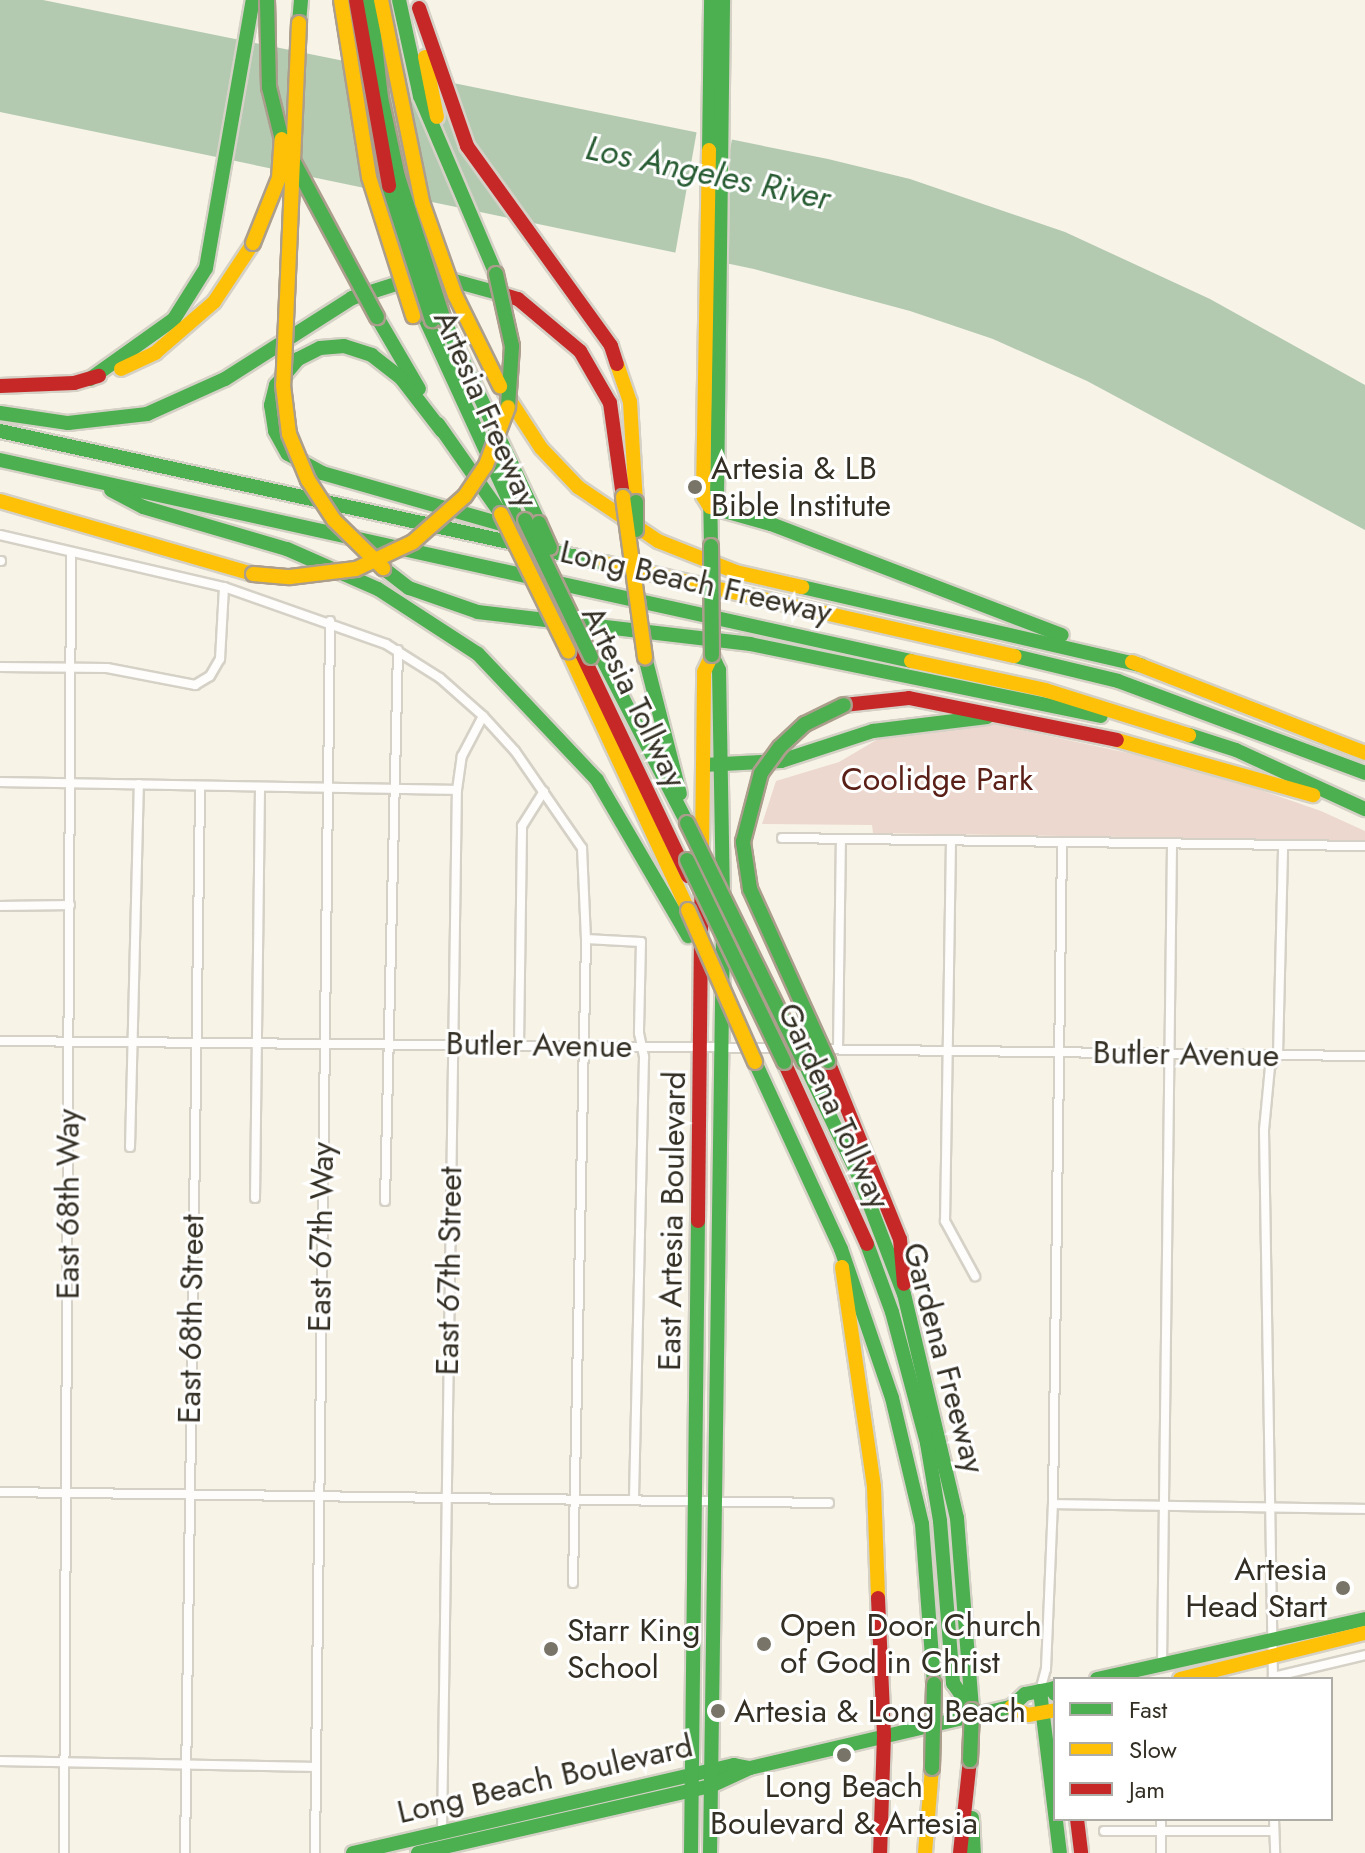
<!DOCTYPE html>
<style>
body{margin:0}
#map{position:relative;width:1365px;height:1853px;overflow:hidden;background:#f8f3e7;font-family:Jost,sans-serif}
div>[style]{position:absolute}
[style*='--x']{left:calc(var(--x)*1px);top:calc(var(--y)*1px);width:calc(var(--w)*1px);rotate:calc(var(--a)*1deg)}
.green>*{inset:0;background:#ecd8ce}
.water>*{inset:0;background:#b3cab1}
.pier>*{inset:0;background:#f8f3e7;transform-origin:0 0}
.roads{filter:drop-shadow(2px 0 #d5d1c6) drop-shadow(-2px 0 #d5d1c6) drop-shadow(0 2px #d5d1c6) drop-shadow(0 -2px #d5d1c6)}
.street>*{height:8px;margin:-4px;padding:0 4px;transform-origin:4px;border-radius:4px;background:#fefdfb}
.fast>*{height:14px;margin:-7px;padding:0 7px;transform-origin:7px;border-radius:7px;background:#4caf50}
.slow>*{height:14px;margin:-7px;padding:0 7px;transform-origin:7px;border-radius:7px;background:#ffc107}
.jam>*{height:14px;margin:-7px;padding:0 7px;transform-origin:7px;border-radius:7px;background:#c62828}
.bridges{filter:drop-shadow(2px 0 #ac9e8d) drop-shadow(-2px 0 #ac9e8d) drop-shadow(0 2px #ac9e8d) drop-shadow(0 -2px #ac9e8d)}
.fast-bridge>*{height:14px;margin:-7px;padding:0 7px;transform-origin:7px;border-radius:7px;background:#4caf50}
.slow-bridge>*{height:14px;margin:-7px;padding:0 7px;transform-origin:7px;border-radius:7px;background:#ffc107}
.jam-bridge>*{height:14px;margin:-7px;padding:0 7px;transform-origin:7px;border-radius:7px;background:#c62828}
.dots>*{width:22px;height:22px;translate:-50% -50%;box-sizing:border-box;border:4px solid #fff;border-radius:50%}
span{translate:-50% -50%;white-space:nowrap;text-align:center;line-height:1.15;-webkit-text-stroke:6px #fff;paint-order:stroke}
.street-label{font-size:32px;color:#332f24}
.poi-label{font-size:32px;color:#332f24}
.left{translate:0 -50%;text-align:left}
.right{translate:-100% -50%;text-align:right}
.park-label{font-size:32px;color:#5a2017}
.water-label{font-size:34px;color:#275c33;font-style:italic}
.legend{position:absolute;left:1053px;top:1677px;width:280px;height:144px;box-sizing:border-box;background:#fff;border:2px solid #adaca7;margin:0;padding:10px 14px;list-style:none;font-size:24px;color:#332f24}
.legend li{display:flex;align-items:center;gap:16px;height:40px}
.legend b{width:40px;border:2px solid #adaca7}
</style>
<div id="map">
<div class="green">
<div style="clip-path:polygon(931px 723px,992px 724px,1194px 767px,1321px 811px,1365px 831px,1365px 841px,873px 833px,872px 825px,762px 824px,776px 781px,839px 762px,890px 732px)"></div>
</div>
<div class="water">
<div style="clip-path:polygon(0 0,43px 0,828px 159px,910px 179px,1065px 232px,1210px 299px,1365px 385px,1365px 530px,1087px 381px,993px 339px,910px 311px,754px 269px,0 112px)"></div>
</div>
<div class="pier">
<div style="left:697px;top:130px;width:36px;height:132px;rotate:10deg"></div>
</div>
<div class="roads">
<div class="street">
<div style="--x:0;--y:535;--w:230;--a:13.1"></div>
<div style="--x:224;--y:587;--w:172;--a:19.4"></div>
<div style="--x:386;--y:644;--w:64;--a:32.2"></div>
<div style="--x:440;--y:678;--w:57;--a:41.5"></div>
<div style="--x:483;--y:716;--w:47;--a:47.6"></div>
<div style="--x:515;--y:751;--w:118;--a:55.4"></div>
<div style="--x:582;--y:848;--w:91;--a:87.5"></div>
<div style="--x:586;--y:939;--w:644;--a:91.16"></div>
<div style="--x:0;--y:561;--w:1;--a:0"></div>
<div style="--x:0;--y:667;--w:107;--a:0.5"></div>
<div style="--x:107;--y:668;--w:90;--a:10.9"></div>
<div style="--x:195;--y:685;--w:17;--a:-31"></div>
<div style="--x:210;--y:676;--w:20;--a:-60"></div>
<div style="--x:220;--y:659;--w:72;--a:-86.8"></div>
<div style="--x:0;--y:782;--w:457;--a:1"></div>
<div style="--x:782;--y:838;--w:583;--a:0.79"></div>
<div style="--x:951;--y:841;--w:380;--a:90.9"></div>
<div style="--x:945;--y:1221;--w:63;--a:61.4"></div>
<div style="--x:0;--y:906;--w:70;--a:-0.8"></div>
<div style="--x:586;--y:939;--w:55;--a:3.1"></div>
<div style="--x:641;--y:942;--w:91;--a:91.3"></div>
<div style="--x:639;--y:1033;--w:25;--a:78"></div>
<div style="--x:644;--y:1057;--w:443;--a:91.3"></div>
<div style="--x:0;--y:1041;--w:776;--a:0.52"></div>
<div style="--x:519;--y:1045;--w:219;--a:-89.2"></div>
<div style="--x:522;--y:826;--w:41;--a:-57.8"></div>
<div style="--x:798;--y:1049;--w:567;--a:0.71"></div>
<div style="--x:838;--y:1049;--w:210;--a:-89.2"></div>
<div style="--x:130;--y:1147;--w:363;--a:-88.6"></div>
<div style="--x:255;--y:1198;--w:411;--a:-89.3"></div>
<div style="--x:385;--y:1201;--w:551;--a:-88.65"></div>
<div style="--x:0;--y:1492;--w:829;--a:0.76"></div>
<div style="--x:1053;--y:1504;--w:312;--a:0.9"></div>
<div style="--x:1162;--y:1664;--w:820;--a:-89.3"></div>
<div style="--x:1273;--y:1677;--w:95;--a:-13.4"></div>
<div style="--x:1273;--y:1679;--w:549;--a:-90.94"></div>
<div style="--x:1264;--y:1130;--w:63;--a:-84.6"></div>
<div style="--x:1270;--y:1067;--w:14;--a:-56"></div>
<div style="--x:1278;--y:1055;--w:210;--a:-88.6"></div>
<div style="--x:1040;--y:1691;--w:23;--a:-75"></div>
<div style="--x:1046;--y:1669;--w:165;--a:-87.6"></div>
<div style="--x:1053;--y:1504;--w:662;--a:-89.22"></div>
<div style="--x:0;--y:1761;--w:314;--a:1.1"></div>
<div style="--x:1161;--y:1819;--w:34;--a:90"></div>
<div style="--x:1274;--y:1819;--w:34;--a:88"></div>
<div style="--x:1104;--y:1831;--w:170;--a:0"></div>
<div style="--x:442;--y:1832;--w:1042;--a:-89.18"></div>
<div style="--x:457;--y:790;--w:34;--a:-82"></div>
<div style="--x:462;--y:756;--w:45;--a:-62.3"></div>
<div style="--x:64;--y:1853;--w:1298;--a:-89.69"></div>
<div style="--x:185;--y:1853;--w:1067;--a:-89.19"></div>
<div style="--x:315;--y:1853;--w:1232;--a:-89.3"></div>
</div>
<div class="fast">
<div style="--x:399;--y:0;--w:98;--a:77.7"></div>
<div style="--x:420;--y:96;--w:194;--a:66.9"></div>
<div style="--x:299;--y:23;--w:23;--a:-85"></div>
<div style="--x:709;--y:150;--w:150;--a:-89.2"></div>
<div style="--x:377;--y:317;--w:83;--a:59.7"></div>
<div style="--x:425;--y:318;--w:220;--a:65.3"></div>
<div style="--x:444;--y:320;--w:224;--a:64.9"></div>
<div style="--x:90;--y:379;--w:103;--a:-35.5"></div>
<div style="--x:174;--y:319;--w:60;--a:-57.9"></div>
<div style="--x:206;--y:268;--w:272;--a:-80.1"></div>
<div style="--x:0;--y:413;--w:69;--a:8.4"></div>
<div style="--x:68;--y:423;--w:80;--a:-6.5"></div>
<div style="--x:147;--y:414;--w:85;--a:-24.2"></div>
<div style="--x:225;--y:379;--w:151;--a:-32.5"></div>
<div style="--x:352;--y:298;--w:66;--a:-17.6"></div>
<div style="--x:415;--y:278;--w:32;--a:2"></div>
<div style="--x:447;--y:279;--w:53;--a:15.4"></div>
<div style="--x:438;--y:424;--w:110;--a:55"></div>
<div style="--x:0;--y:431;--w:619;--a:12.31"></div>
<div style="--x:442;--y:431;--w:67;--a:-127.7"></div>
<div style="--x:401;--y:378;--w:37;--a:-142"></div>
<div style="--x:372;--y:355;--w:29;--a:-162"></div>
<div style="--x:344;--y:346;--w:24;--a:175"></div>
<div style="--x:320;--y:348;--w:25;--a:153"></div>
<div style="--x:298;--y:359;--w:34;--a:130"></div>
<div style="--x:276;--y:385;--w:21;--a:104"></div>
<div style="--x:271;--y:405;--w:26;--a:81"></div>
<div style="--x:275;--y:431;--w:26;--a:61"></div>
<div style="--x:288;--y:454;--w:39;--a:29"></div>
<div style="--x:322;--y:473;--w:226;--a:15.9"></div>
<div style="--x:0;--y:460;--w:933;--a:12.44"></div>
<div style="--x:111;--y:490;--w:36;--a:28"></div>
<div style="--x:143;--y:507;--w:150;--a:16.3"></div>
<div style="--x:287;--y:549;--w:99;--a:23.7"></div>
<div style="--x:378;--y:589;--w:119;--a:33"></div>
<div style="--x:478;--y:654;--w:173;--a:46.6"></div>
<div style="--x:597;--y:780;--w:181;--a:59.7"></div>
<div style="--x:710;--y:507;--w:63;--a:15.6"></div>
<div style="--x:771;--y:524;--w:311;--a:20.9"></div>
<div style="--x:711;--y:546;--w:39;--a:-91"></div>
<div style="--x:710;--y:507;--w:13;--a:-58"></div>
<div style="--x:717;--y:496;--w:496;--a:-89.3"></div>
<div style="--x:383;--y:568;--w:33;--a:38"></div>
<div style="--x:409;--y:588;--w:73;--a:19.2"></div>
<div style="--x:478;--y:612;--w:274;--a:6.7"></div>
<div style="--x:750;--y:644;--w:358;--a:11.6"></div>
<div style="--x:802;--y:587;--w:348;--a:13"></div>
<div style="--x:712;--y:655;--w:17;--a:65"></div>
<div style="--x:719;--y:670;--w:226;--a:89"></div>
<div style="--x:1015;--y:656;--w:106;--a:13.6"></div>
<div style="--x:1118;--y:681;--w:264;--a:20.4"></div>
<div style="--x:645;--y:657;--w:141;--a:75.7"></div>
<div style="--x:602;--y:658;--w:186;--a:62.7"></div>
<div style="--x:1189;--y:735;--w:49;--a:17.7"></div>
<div style="--x:1236;--y:750;--w:142;--a:24.6"></div>
<div style="--x:703;--y:765;--w:78;--a:-2.9"></div>
<div style="--x:781;--y:761;--w:97;--a:-18.1"></div>
<div style="--x:873;--y:731;--w:115;--a:-7"></div>
<div style="--x:755;--y:1062;--w:206;--a:65.3"></div>
<div style="--x:841;--y:1249;--w:157;--a:71.1"></div>
<div style="--x:892;--y:1398;--w:130;--a:76.6"></div>
<div style="--x:922;--y:1524;--w:160;--a:85.7"></div>
<div style="--x:804;--y:1062;--w:127;--a:64.4"></div>
<div style="--x:859;--y:1177;--w:125;--a:69"></div>
<div style="--x:904;--y:1294;--w:230;--a:76.7"></div>
<div style="--x:957;--y:1518;--w:191;--a:85.5"></div>
<div style="--x:867;--y:1244;--w:72;--a:69.8"></div>
<div style="--x:892;--y:1312;--w:136;--a:75"></div>
<div style="--x:927;--y:1443;--w:79;--a:80.5"></div>
<div style="--x:940;--y:1521;--w:163;--a:85.4"></div>
<div style="--x:953;--y:1683;--w:33;--a:55"></div>
<div style="--x:1097;--y:1679;--w:275;--a:-12.6"></div>
<div style="--x:1054;--y:1688;--w:6;--a:81"></div>
<div style="--x:1040;--y:1691;--w:163;--a:83"></div>
<div style="--x:972;--y:1818;--w:35;--a:87"></div>
<div style="--x:353;--y:1853;--w:391;--a:-13"></div>
<div style="--x:734;--y:1765;--w:16;--a:11"></div>
<div style="--x:418;--y:1853;--w:301;--a:-12.9"></div>
<div style="--x:711;--y:1786;--w:43;--a:-24.8"></div>
<div style="--x:750;--y:1768;--w:268;--a:-13.2"></div>
<div style="--x:1011;--y:1707;--w:19;--a:-43"></div>
<div style="--x:1025;--y:1694;--w:26;--a:-11"></div>
<div style="--x:691;--y:1853;--w:632;--a:-89.37"></div>
<div style="--x:710;--y:1853;--w:916;--a:-89.19"></div>
</div>
<div class="slow">
<div style="--x:425;--y:57;--w:61;--a:78.7"></div>
<div style="--x:709;--y:150;--w:346;--a:91"></div>
<div style="--x:703;--y:496;--w:13;--a:58"></div>
<div style="--x:617;--y:364;--w:40;--a:71.1"></div>
<div style="--x:630;--y:402;--w:100;--a:86.6"></div>
<div style="--x:121;--y:369;--w:38;--a:-25"></div>
<div style="--x:155;--y:353;--w:78;--a:-40.8"></div>
<div style="--x:214;--y:302;--w:71;--a:-56.5"></div>
<div style="--x:504;--y:391;--w:68;--a:57"></div>
<div style="--x:541;--y:448;--w:54;--a:46.5"></div>
<div style="--x:578;--y:487;--w:97;--a:34"></div>
<div style="--x:658;--y:541;--w:84;--a:21.7"></div>
<div style="--x:736;--y:572;--w:68;--a:12.8"></div>
<div style="--x:0;--y:501;--w:263;--a:16.1"></div>
<div style="--x:605;--y:563;--w:420;--a:12.8"></div>
<div style="--x:568;--y:651;--w:285;--a:65.1"></div>
<div style="--x:911;--y:661;--w:137;--a:12.2"></div>
<div style="--x:1045;--y:690;--w:151;--a:17.4"></div>
<div style="--x:1132;--y:662;--w:250;--a:21.3"></div>
<div style="--x:1117;--y:740;--w:204;--a:15.7"></div>
<div style="--x:702;--y:848;--w:176;--a:-89.3"></div>
<div style="--x:704;--y:672;--w:19;--a:-65"></div>
<div style="--x:842;--y:1267;--w:222;--a:81.7"></div>
<div style="--x:874;--y:1487;--w:111;--a:87.9"></div>
<div style="--x:1180;--y:1679;--w:191;--a:-14"></div>
<div style="--x:1011;--y:1707;--w:19;--a:25"></div>
<div style="--x:1028;--y:1715;--w:27;--a:-10"></div>
<div style="--x:925;--y:1853;--w:85;--a:-85.3"></div>
</div>
<div class="jam">
<div style="--x:419;--y:8;--w:146;--a:70.8"></div>
<div style="--x:467;--y:146;--w:246;--a:54.2"></div>
<div style="--x:611;--y:346;--w:19;--a:72"></div>
<div style="--x:498;--y:293;--w:21;--a:17"></div>
<div style="--x:518;--y:299;--w:81;--a:40"></div>
<div style="--x:580;--y:351;--w:60;--a:60"></div>
<div style="--x:610;--y:403;--w:95;--a:82.1"></div>
<div style="--x:0;--y:386;--w:74;--a:-2.3"></div>
<div style="--x:74;--y:383;--w:26;--a:-16"></div>
<div style="--x:582;--y:654;--w:246;--a:64.5"></div>
<div style="--x:844;--y:705;--w:65;--a:-6.1"></div>
<div style="--x:909;--y:698;--w:212;--a:11.4"></div>
<div style="--x:828;--y:1061;--w:192;--a:68"></div>
<div style="--x:900;--y:1239;--w:45;--a:84.9"></div>
<div style="--x:784;--y:1062;--w:200;--a:65.5"></div>
<div style="--x:698;--y:1221;--w:373;--a:-89.4"></div>
<div style="--x:878;--y:1598;--w:137;--a:87.5"></div>
<div style="--x:884;--y:1735;--w:118;--a:91.9"></div>
<div style="--x:1077;--y:1819;--w:34;--a:83"></div>
<div style="--x:960;--y:1853;--w:94;--a:-83.9"></div>
</div>
</div>
<div class="bridges">
<div class="fast-bridge">
<div style="--x:267;--y:0;--w:87;--a:88.7"></div>
<div style="--x:269;--y:87;--w:55;--a:76.2"></div>
<div style="--x:282;--y:140;--w:201;--a:61.8"></div>
<div style="--x:370;--y:0;--w:99;--a:83.6"></div>
<div style="--x:381;--y:98;--w:81;--a:77.9"></div>
<div style="--x:398;--y:177;--w:150;--a:72.2"></div>
<div style="--x:389;--y:186;--w:141;--a:72.2"></div>
<div style="--x:496;--y:274;--w:74;--a:77.5"></div>
<div style="--x:512;--y:346;--w:61;--a:93.8"></div>
<div style="--x:636;--y:502;--w:28;--a:90"></div>
<div style="--x:525;--y:520;--w:152;--a:64.3"></div>
<div style="--x:539;--y:523;--w:27;--a:66"></div>
<div style="--x:711;--y:546;--w:109;--a:89.5"></div>
<div style="--x:687;--y:823;--w:266;--a:63.9"></div>
<div style="--x:687;--y:860;--w:224;--a:64.3"></div>
<div style="--x:828;--y:1061;--w:189;--a:-114.4"></div>
<div style="--x:750;--y:889;--w:48;--a:-98.5"></div>
<div style="--x:743;--y:842;--w:71;--a:-75.4"></div>
<div style="--x:761;--y:773;--w:32;--a:-54"></div>
<div style="--x:780;--y:747;--w:34;--a:-43"></div>
<div style="--x:805;--y:724;--w:43;--a:-26"></div>
<div style="--x:970;--y:1760;--w:50;--a:-87.7"></div>
<div style="--x:932;--y:1768;--w:84;--a:-88.6"></div>
</div>
<div class="slow-bridge">
<div style="--x:341;--y:0;--w:179;--a:81"></div>
<div style="--x:369;--y:177;--w:146;--a:72.4"></div>
<div style="--x:381;--y:0;--w:206;--a:78.5"></div>
<div style="--x:422;--y:202;--w:99;--a:70.5"></div>
<div style="--x:455;--y:295;--w:102;--a:63.7"></div>
<div style="--x:299;--y:23;--w:362;--a:92.5"></div>
<div style="--x:283;--y:385;--w:49;--a:83"></div>
<div style="--x:289;--y:434;--w:50;--a:67.6"></div>
<div style="--x:308;--y:480;--w:48;--a:57"></div>
<div style="--x:334;--y:520;--w:69;--a:44.4"></div>
<div style="--x:253;--y:243;--w:70;--a:-68.2"></div>
<div style="--x:279;--y:178;--w:39;--a:-86"></div>
<div style="--x:623;--y:497;--w:162;--a:82.2"></div>
<div style="--x:501;--y:514;--w:153;--a:63.9"></div>
<div style="--x:253;--y:574;--w:37;--a:5"></div>
<div style="--x:290;--y:577;--w:66;--a:-6.9"></div>
<div style="--x:356;--y:569;--w:63;--a:-25.3"></div>
<div style="--x:413;--y:542;--w:69;--a:-41.5"></div>
<div style="--x:465;--y:496;--w:37;--a:-56"></div>
<div style="--x:486;--y:465;--w:62;--a:-69.2"></div>
<div style="--x:688;--y:910;--w:166;--a:66.2"></div>
</div>
<div class="jam-bridge">
<div style="--x:356;--y:0;--w:189;--a:79.9"></div>
</div>
</div>
<div class="dots">
<div style="left:695px;top:487px;background:#787468"></div>
<div style="left:1343px;top:1588px;background:#787468"></div>
<div style="left:764px;top:1644px;background:#787468"></div>
<div style="left:551px;top:1649px;background:#787468"></div>
<div style="left:718px;top:1711px;background:#787468"></div>
<div style="left:844px;top:1755px;background:#787468"></div>
</div>
<div class="street-label">
<span style="left:486px;top:409px;rotate:66deg">Artesia Freeway</span>
<span style="left:696px;top:582px;rotate:13deg">Long Beach Freeway</span>
<span style="left:634px;top:697px;rotate:64deg">Artesia Tollway</span>
<span style="left:539px;top:1045px;rotate:1deg">Butler Avenue</span>
<span style="left:1186px;top:1054px;rotate:1deg">Butler Avenue</span>
<span style="left:834px;top:1106px;rotate:65deg">Gardena Tollway</span>
<span style="left:68px;top:1204px;rotate:-90deg">East 68th Way</span>
<span style="left:672px;top:1221px;rotate:-89deg">East Artesia Boulevard</span>
<span style="left:321px;top:1237px;rotate:-89deg">East 67th Way</span>
<span style="left:449px;top:1271px;rotate:-89deg">East 67th Street</span>
<span style="left:191px;top:1319px;rotate:-89deg">East 68th Street</span>
<span style="left:944px;top:1358px;rotate:75deg">Gardena Freeway</span>
<span style="left:545px;top:1779px;rotate:-13deg">Long Beach Boulevard</span>
</div>
<div class="poi-label">
<span class="left" style="left:711px;top:487px">Artesia &amp; LB<br>Bible Institute</span>
<span class="right" style="left:1327px;top:1588px">Artesia<br>Head Start</span>
<span class="left" style="left:780px;top:1644px">Open Door Church<br>of God in Christ</span>
<span class="left" style="left:567px;top:1649px">Starr King<br>School</span>
<span class="left" style="left:734px;top:1711px">Artesia &amp; Long Beach</span>
<span style="left:844px;top:1805px">Long Beach<br>Boulevard &amp; Artesia</span>
</div>
<div class="park-label">
<span style="left:937px;top:779px">Coolidge Park</span>
</div>
<div class="water-label">
<span style="left:708px;top:173px;rotate:12deg">Los Angeles River</span>
</div>
<ul class="legend">
<li><b style="height:10px;background:#4caf50"></b>Fast</li>
<li><b style="height:10px;background:#ffc107"></b>Slow</li>
<li><b style="height:10px;background:#c62828"></b>Jam</li>
</ul>
</div>
